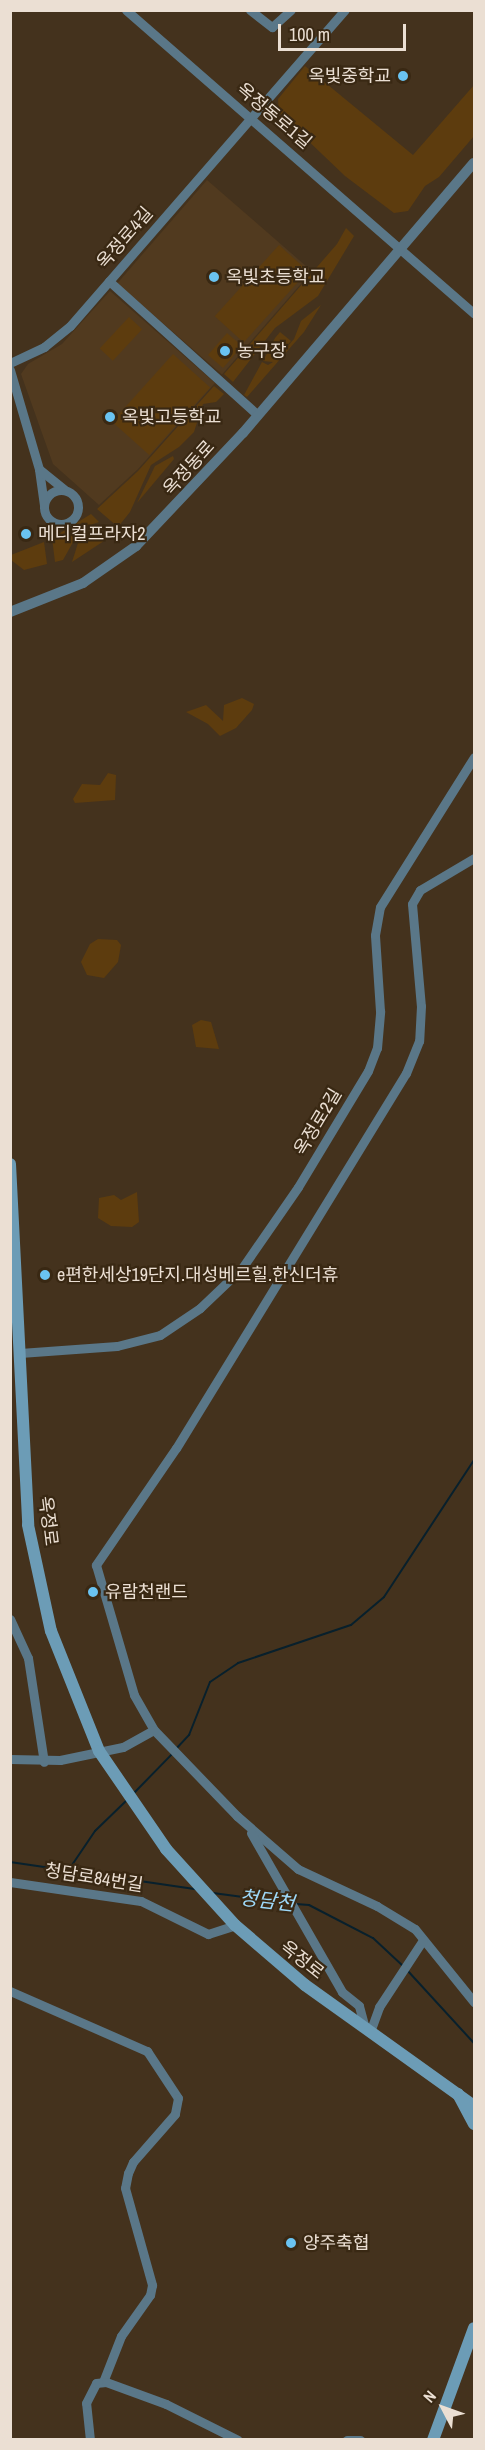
<!DOCTYPE html>
<meta charset="utf-8">
<style>
body{margin:0}
#map{position:relative;width:485px;height:2450px;overflow:hidden;background:#44321d;font-family:"Archivo Narrow","Noto Sans KR",sans-serif}
div>[style]{position:absolute}
[style*='--x']{left:calc(var(--x)*1px);top:calc(var(--y)*1px);width:calc(var(--w)*1px);rotate:calc(var(--a)*1deg)}
.built>*{inset:0;background:#513a1f;transform-origin:0 0}
.green>*{inset:0;background:#5d3c0e;transform-origin:0 0}
.stream>*{height:2px;margin:-1px;padding:0 1px;transform-origin:1px;border-radius:1px;background:#08202c}
.minor>*{height:9px;margin:-4.5px;padding:0 4.5px;transform-origin:4.5px;border-radius:4.5px;background:#5a7788}
.minor>.ring{margin:-4.5px;padding:0;box-sizing:content-box;background:none;border:9px solid #5a7788;border-radius:50%}
.tertiary>*{height:10px;margin:-5px;padding:0 5px;transform-origin:5px;border-radius:5px;background:#5a7788}
.secondary>*{height:12px;margin:-6px;padding:0 6px;transform-origin:6px;border-radius:6px;background:#6c9cb6}
.dots>*{width:16px;height:16px;translate:-50% -50%;box-sizing:border-box;border:3px solid #392813;border-radius:50%}
span{translate:-50% -50%;white-space:nowrap;text-align:center;line-height:1.15;-webkit-text-stroke:4.5px #392813;paint-order:stroke}
.poi-label{font-size:18px;color:#ebdfd3}
.right{translate:-100% -50%;text-align:right}
.left{translate:0 -50%;text-align:left}
.street-label{font-size:18px;color:#ebdfd3}
.water-label{font-size:20px;color:#9ed9f9;font-style:italic}
.frame{position:absolute;inset:0;border:12px solid #ebdfd3;pointer-events:none}
.north{position:absolute;left:413px;top:2378px;width:60px;height:60px;-webkit-text-stroke:4px #392813;paint-order:stroke;rotate:311deg;font-size:16px;font-weight:700;line-height:24px;text-align:center;color:#ebdfd3}
.north::after{content:'';display:block;margin:auto;width:21px;height:27px;background:#ebdfd3;clip-path:polygon(50% 0,100% 100%,50% 72%,0 100%)}
.scale{position:absolute;left:278px;top:24px;width:128px;height:27px;box-sizing:border-box;border:3px solid #ebdfd3;border-top:0;padding-left:8px;font-size:18px;line-height:21px;white-space:nowrap;color:#ebdfd3;-webkit-text-stroke:4px #392813;paint-order:stroke}
</style>
<div id="map">
<div class="built">
<div style="left:207px;top:180px;width:139px;height:137px;rotate:41deg"></div>
<div style="clip-path:polygon(110px 291px,215px 383px,138px 469px,99px 505px,53px 464px,21px 374px,28px 364px,62px 344px)"></div>
</div>
<div class="green">
<div style="clip-path:polygon(305px 66px,413px 155px,474px 85px,474px 136px,439px 177px,425px 186px,408px 211px,394px 213px,345px 176px,279px 113px,278px 99px)"></div>
<div style="clip-path:polygon(346px 228px,354px 236px,318px 296px,275px 328px,233px 382px,224px 374px,337px 244px)"></div>
<div style="left:279px;top:245px;width:39px;height:96px;rotate:42deg"></div>
<div style="clip-path:polygon(321px 305px,304px 332px,247px 397px,244px 395px,262px 362px,268px 365px,273px 362px,263px 361px,275px 338px,280px 332px,291px 341px,275px 360px,294px 339px,301px 321px)"></div>
<div style="left:129px;top:317px;width:18px;height:43px;rotate:43deg"></div>
<div style="left:227px;top:333px;width:20px;height:29px;rotate:41deg"></div>
<div style="left:173px;top:354px;width:50px;height:91px;rotate:42deg"></div>
<div style="clip-path:polygon(214px 386px,224px 394px,216px 402px,203px 404px,194px 432px,179px 447px,151px 465px,130px 512px,118px 527px,97px 509px,138px 471px)"></div>
<div style="clip-path:polygon(173px 456px,174px 459px,137px 503px,155px 466px)"></div>
<div style="clip-path:polygon(91px 514px,99px 522px,81px 528px,63px 560px,55px 562px,52px 538px)"></div>
<div style="clip-path:polygon(99px 531px,110px 537px,72px 562px,79px 540px)"></div>
<div style="clip-path:polygon(44px 542px,47px 564px,24px 570px,11px 560px,11px 555px)"></div>
<div style="clip-path:polygon(242px 698px,254px 704px,252px 710px,236px 728px,220px 736px,208px 724px,186px 712px,206px 705px,223px 721px,224px 705px)"></div>
<div style="clip-path:polygon(108px 773px,116px 775px,115px 800px,75px 803px,73px 799px,82px 784px,100px 785px)"></div>
<div style="clip-path:polygon(98px 939px,117px 940px,121px 945px,118px 962px,104px 978px,87px 975px,81px 962px,90px 944px)"></div>
<div style="clip-path:polygon(201px 1020px,211px 1022px,219px 1049px,196px 1047px,192px 1025px)"></div>
<div style="clip-path:polygon(137px 1192px,139px 1222px,132px 1227px,111px 1226px,98px 1218px,99px 1198px,114px 1195px,121px 1200px)"></div>
</div>
<div class="stream">
<div style="--x:175;--y:1750;--w:21;--a:-47"></div>
<div style="--x:189;--y:1735;--w:57;--a:-68.4"></div>
<div style="--x:210;--y:1682;--w:34;--a:-34"></div>
<div style="--x:238;--y:1663;--w:119;--a:-18.6"></div>
<div style="--x:351;--y:1625;--w:43;--a:-40.3"></div>
<div style="--x:384;--y:1597;--w:164;--a:-56.7"></div>
<div style="--x:134;--y:1793;--w:54;--a:-45.7"></div>
<div style="--x:10;--y:1862;--w:188;--a:8.3"></div>
<div style="--x:70;--y:1868;--w:45;--a:-56"></div>
<div style="--x:95;--y:1831;--w:46;--a:-44.1"></div>
<div style="--x:213;--y:1893;--w:75;--a:7.7"></div>
<div style="--x:296;--y:1904;--w:13;--a:4"></div>
<div style="--x:309;--y:1905;--w:72;--a:27.3"></div>
<div style="--x:373;--y:1938;--w:41;--a:43"></div>
<div style="--x:407;--y:1970;--w:99;--a:47.5"></div>
</div>
<div class="minor">
<div style="--x:126;--y:10;--w:462;--a:41.1"></div>
<div style="--x:250;--y:10;--w:28;--a:38"></div>
<div style="--x:272;--y:27;--w:25;--a:-42"></div>
<div style="--x:109;--y:281;--w:200;--a:42"></div>
<div style="--x:10;--y:363;--w:38;--a:-25"></div>
<div style="--x:44;--y:347;--w:33;--a:-39"></div>
<div style="--x:70;--y:326;--w:419;--a:-49"></div>
<div style="--x:10;--y:370;--w:103;--a:73.7"></div>
<div class="ring" style="left:44px;top:490px;width:25px;height:25px"></div>
<div style="--x:44;--y:505;--w:36;--a:-98"></div>
<div style="--x:39;--y:469;--w:33;--a:39"></div>
<div style="--x:474;--y:858;--w:63;--a:149.3"></div>
<div style="--x:420;--y:890;--w:16;--a:120"></div>
<div style="--x:412;--y:904;--w:102;--a:85"></div>
<div style="--x:421;--y:1006;--w:35;--a:93"></div>
<div style="--x:419;--y:1041;--w:35;--a:112"></div>
<div style="--x:406;--y:1073;--w:440;--a:121.5"></div>
<div style="--x:176;--y:1448;--w:142;--a:124.4"></div>
<div style="--x:96;--y:1565;--w:135;--a:73.7"></div>
<div style="--x:134;--y:1695;--w:40;--a:60.3"></div>
<div style="--x:154;--y:1730;--w:120;--a:46"></div>
<div style="--x:237;--y:1816;--w:81;--a:41"></div>
<div style="--x:298;--y:1869;--w:87;--a:25.1"></div>
<div style="--x:377;--y:1906;--w:44;--a:31.2"></div>
<div style="--x:415;--y:1929;--w:94;--a:51.1"></div>
<div style="--x:20;--y:1353;--w:97;--a:-4.1"></div>
<div style="--x:117;--y:1346;--w:44;--a:-14.3"></div>
<div style="--x:160;--y:1335;--w:48;--a:-34"></div>
<div style="--x:200;--y:1308;--w:58;--a:-43.6"></div>
<div style="--x:242;--y:1268;--w:98;--a:-55.3"></div>
<div style="--x:298;--y:1187;--w:135;--a:-58.9"></div>
<div style="--x:368;--y:1071;--w:25;--a:-69"></div>
<div style="--x:377;--y:1048;--w:37;--a:-85"></div>
<div style="--x:380;--y:1011;--w:76;--a:-93.8"></div>
<div style="--x:375;--y:935;--w:28;--a:-80"></div>
<div style="--x:380;--y:907;--w:177;--a:-57.9"></div>
<div style="--x:10;--y:1619;--w:43;--a:65.2"></div>
<div style="--x:28;--y:1658;--w:105;--a:81.3"></div>
<div style="--x:10;--y:1759;--w:50;--a:1.1"></div>
<div style="--x:60;--y:1760;--w:64;--a:-11.7"></div>
<div style="--x:123;--y:1747;--w:35;--a:-29"></div>
<div style="--x:251;--y:1833;--w:183;--a:60.2"></div>
<div style="--x:342;--y:1992;--w:22;--a:39"></div>
<div style="--x:359;--y:2006;--w:23;--a:75"></div>
<div style="--x:10;--y:1882;--w:132;--a:8.3"></div>
<div style="--x:141;--y:1901;--w:75;--a:26.2"></div>
<div style="--x:208;--y:1934;--w:28;--a:-18"></div>
<div style="--x:10;--y:1991;--w:150;--a:23.7"></div>
<div style="--x:147;--y:2051;--w:56;--a:56.6"></div>
<div style="--x:178;--y:2098;--w:16;--a:101"></div>
<div style="--x:175;--y:2114;--w:64;--a:131.2"></div>
<div style="--x:133;--y:2162;--w:12;--a:114"></div>
<div style="--x:128;--y:2173;--w:15;--a:101"></div>
<div style="--x:125;--y:2188;--w:101;--a:74.4"></div>
<div style="--x:152;--y:2285;--w:10;--a:101"></div>
<div style="--x:150;--y:2295;--w:50;--a:125.3"></div>
<div style="--x:121;--y:2336;--w:49;--a:111.4"></div>
<div style="--x:370;--y:2032;--w:27;--a:-70"></div>
<div style="--x:379;--y:2007;--w:80;--a:-56.7"></div>
<div style="--x:90;--y:2440;--w:37;--a:-96"></div>
<div style="--x:86;--y:2403;--w:22;--a:-63"></div>
<div style="--x:96;--y:2383;--w:10;--a:-6"></div>
<div style="--x:106;--y:2382;--w:64;--a:20.1"></div>
<div style="--x:166;--y:2404;--w:80;--a:26.6"></div>
<div style="--x:347;--y:2440;--w:13;--a:0"></div>
</div>
<div class="tertiary">
<div style="--x:10;--y:612;--w:79;--a:-21.7"></div>
<div style="--x:83;--y:583;--w:65;--a:-34.9"></div>
<div style="--x:136;--y:546;--w:156;--a:-46.6"></div>
<div style="--x:243;--y:433;--w:355;--a:-49.5"></div>
</div>
<div class="secondary">
<div style="--x:10;--y:1164;--w:361;--a:87.1"></div>
<div style="--x:28;--y:1525;--w:108;--a:77.8"></div>
<div style="--x:51;--y:1631;--w:129;--a:68.2"></div>
<div style="--x:99;--y:1751;--w:119;--a:55.6"></div>
<div style="--x:166;--y:1849;--w:103;--a:47.8"></div>
<div style="--x:235;--y:1925;--w:92;--a:40.6"></div>
<div style="--x:305;--y:1985;--w:208;--a:35.6"></div>
<div style="--x:458;--y:2094;--w:34;--a:62"></div>
<div style="--x:433;--y:2440;--w:119;--a:-69.9"></div>
</div>
<div class="dots">
<div style="left:403px;top:76px;background:#6ac3f1"></div>
<div style="left:214px;top:277px;background:#6ac3f1"></div>
<div style="left:225px;top:351px;background:#6ac3f1"></div>
<div style="left:110px;top:417px;background:#6ac3f1"></div>
<div style="left:26px;top:534px;background:#6ac3f1"></div>
<div style="left:45px;top:1275px;background:#6ac3f1"></div>
<div style="left:93px;top:1592px;background:#6ac3f1"></div>
<div style="left:291px;top:2243px;background:#6ac3f1"></div>
</div>
<div class="poi-label">
<span class="right" style="left:391px;top:76px">옥빛중학교</span>
<span class="left" style="left:226px;top:277px">옥빛초등학교</span>
<span class="left" style="left:237px;top:351px">농구장</span>
<span class="left" style="left:122px;top:417px">옥빛고등학교</span>
<span class="left" style="left:38px;top:534px">메디컬프라자2</span>
<span class="left" style="left:57px;top:1275px">e편한세상19단지.대성베르힐.한신더휴</span>
<span class="left" style="left:105px;top:1592px">유람천랜드</span>
<span class="left" style="left:303px;top:2243px">양주축협</span>
</div>
<div class="street-label">
<span style="left:274px;top:116px;rotate:40deg">옥정동로1길</span>
<span style="left:125px;top:238px;rotate:-49deg">옥정로4길</span>
<span style="left:189px;top:468px;rotate:-48deg">옥정동로</span>
<span style="left:318px;top:1122px;rotate:-59deg">옥정로2길</span>
<span style="left:48px;top:1521px;rotate:83deg">옥정로</span>
<span style="left:94px;top:1878px;rotate:9deg">청담로84번길</span>
<span style="left:302px;top:1960px;rotate:38deg">옥정로</span>
</div>
<div class="water-label">
<span style="left:267px;top:1900px;rotate:7deg">청담천</span>
</div>
<div class="frame"></div>
<div class="north">N</div>
<div class="scale">100 m</div>
</div>
